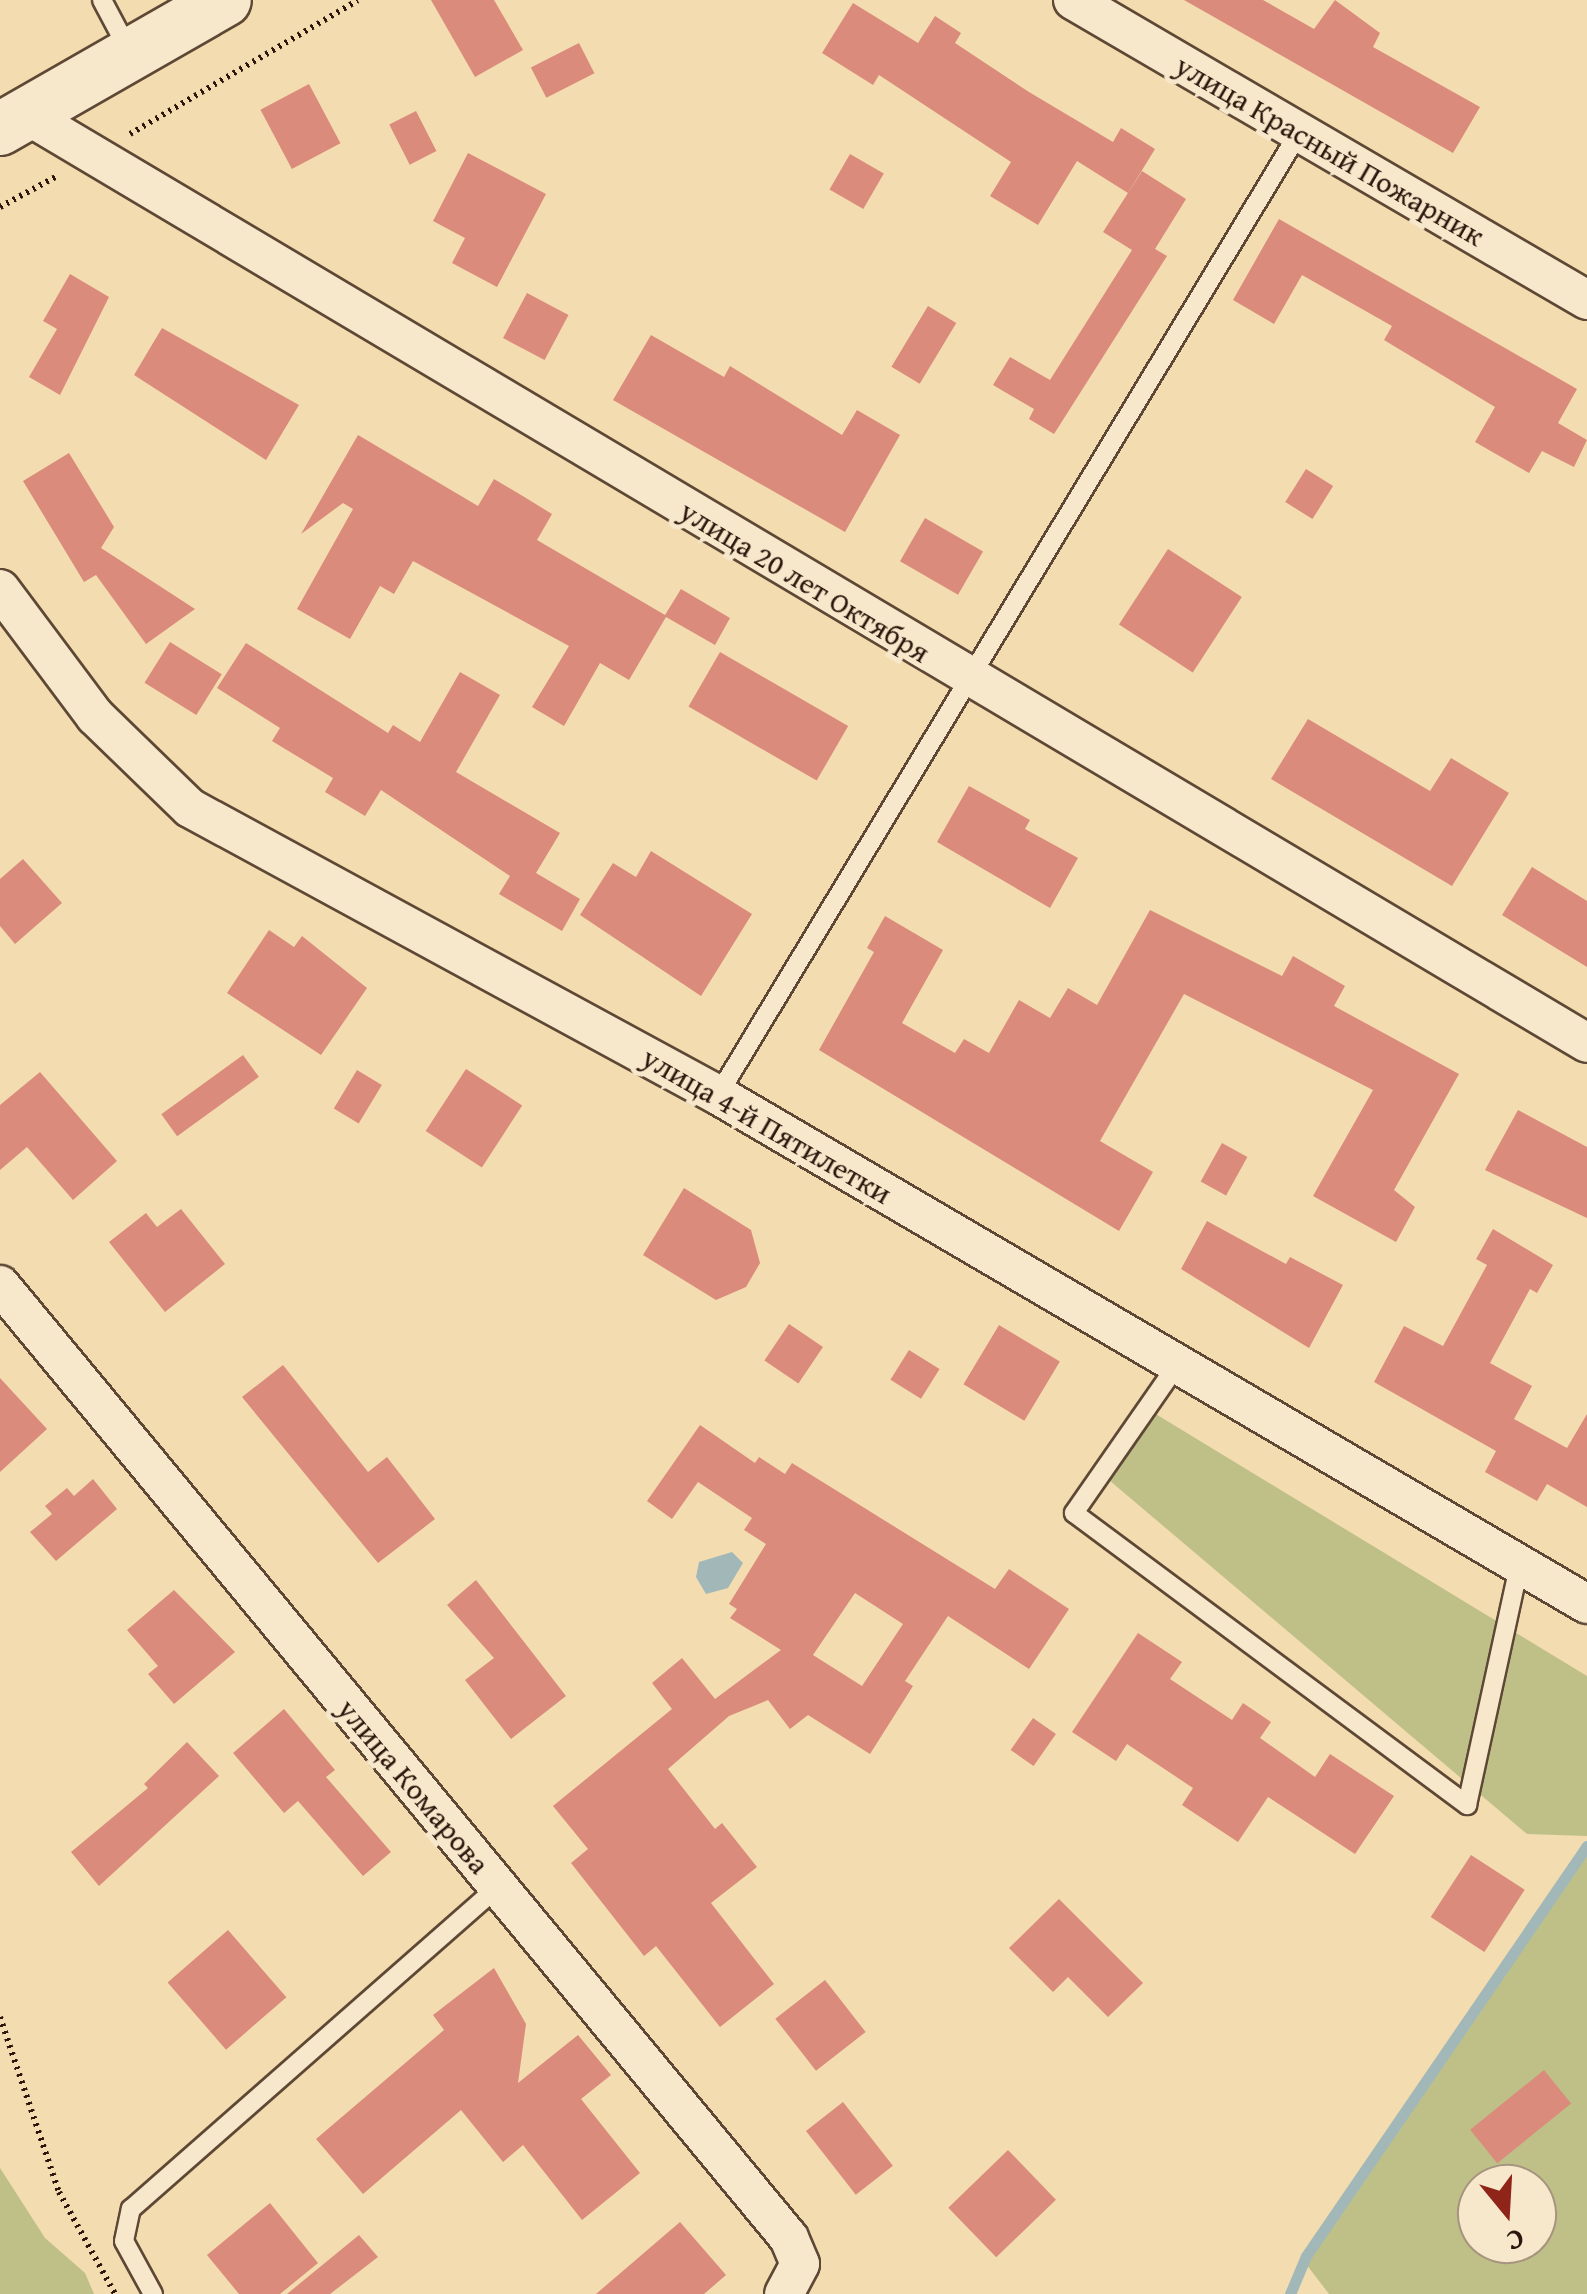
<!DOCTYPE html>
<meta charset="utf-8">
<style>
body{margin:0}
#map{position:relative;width:1587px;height:2294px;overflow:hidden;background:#f3dcb0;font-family:"Gentium Book Plus",serif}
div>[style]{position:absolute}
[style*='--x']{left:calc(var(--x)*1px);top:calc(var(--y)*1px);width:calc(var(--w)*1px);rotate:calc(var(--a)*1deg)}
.green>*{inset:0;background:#bfbf88}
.water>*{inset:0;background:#a2b8b8}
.stream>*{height:11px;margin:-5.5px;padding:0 5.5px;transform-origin:5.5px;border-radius:5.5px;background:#a2b8b8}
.building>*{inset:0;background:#db8b7b;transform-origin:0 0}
.path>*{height:6px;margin-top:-3px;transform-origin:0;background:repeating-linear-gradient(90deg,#2c160c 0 2.5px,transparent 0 7.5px)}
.roads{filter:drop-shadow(2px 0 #5e4835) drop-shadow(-2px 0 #5e4835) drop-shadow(0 2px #5e4835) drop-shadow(0 -2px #5e4835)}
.service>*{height:18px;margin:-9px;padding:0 9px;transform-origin:9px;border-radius:9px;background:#f7e8cc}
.minor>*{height:38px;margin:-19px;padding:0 19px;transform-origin:19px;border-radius:19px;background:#f7e8cc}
.secondary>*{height:52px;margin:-26px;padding:0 26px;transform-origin:26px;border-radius:26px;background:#f7e8cc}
span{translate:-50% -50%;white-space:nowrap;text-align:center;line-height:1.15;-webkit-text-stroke:10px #f7e8cc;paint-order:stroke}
.street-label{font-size:30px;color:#2c160c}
.north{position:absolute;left:1457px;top:2164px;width:100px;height:100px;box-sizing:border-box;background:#f7e8cc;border:2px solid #a6947f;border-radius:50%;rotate:162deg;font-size:28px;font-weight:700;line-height:40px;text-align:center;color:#2c160c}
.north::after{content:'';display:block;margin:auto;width:35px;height:45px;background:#8f2418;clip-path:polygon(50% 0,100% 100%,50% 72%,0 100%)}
</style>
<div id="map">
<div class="green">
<div style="clip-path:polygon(1154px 1413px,1587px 1676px,1587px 1836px,1527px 1834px,1109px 1480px)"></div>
<div style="clip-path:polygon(evenodd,1587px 1846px,1587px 2294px,1329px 2294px,1303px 2260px,1587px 1846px,1477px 2184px,1537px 2184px,1537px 2244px,1477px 2244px,1477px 2184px)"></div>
<div style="clip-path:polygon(0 2168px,45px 2238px,85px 2273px,94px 2294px,0 2294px)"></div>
</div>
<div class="water">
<div style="clip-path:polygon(732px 1552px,743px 1563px,728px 1588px,706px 1594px,696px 1577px,699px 1562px)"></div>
</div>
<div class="stream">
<div style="--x:1290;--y:2294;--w:41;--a:-67.2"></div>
<div style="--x:1306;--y:2256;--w:497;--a:-55.6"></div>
</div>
<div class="building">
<div style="clip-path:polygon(431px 0,494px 0,523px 50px,475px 77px)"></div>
<div style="clip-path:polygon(1184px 0,1263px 0,1314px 29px,1335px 0,1380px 33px,1373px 47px,1480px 107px,1453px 153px)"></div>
<div style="clip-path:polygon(853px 3px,918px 43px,935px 16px,961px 33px,955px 43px,1029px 92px,1113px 142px,1121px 128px,1155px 149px,1128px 193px,1077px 161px,1038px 225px,990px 196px,1011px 162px,879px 75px,873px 85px,822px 53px)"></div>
<div style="left:579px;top:43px;width:34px;height:54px;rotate:63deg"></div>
<div style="left:309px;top:84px;width:67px;height:55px;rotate:62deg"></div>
<div style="left:416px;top:111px;width:45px;height:30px;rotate:63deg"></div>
<div style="clip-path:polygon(468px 153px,546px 194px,497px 287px,452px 263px,465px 238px,433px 221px)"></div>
<div style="left:850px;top:154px;width:39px;height:41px;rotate:30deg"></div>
<div style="clip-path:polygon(1142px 171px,1186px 199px,1155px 249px,1167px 256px,1054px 434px,1029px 419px,1034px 409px,993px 385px,1010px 357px,1050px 380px,1132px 250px,1103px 232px)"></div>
<div style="clip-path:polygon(1279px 219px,1577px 389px,1558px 423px,1587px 440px,1574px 467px,1542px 451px,1529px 473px,1475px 442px,1495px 407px,1384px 340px,1392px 326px,1302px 275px,1274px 324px,1233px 300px)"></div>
<div style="clip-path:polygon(70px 274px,109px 297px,60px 395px,29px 377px,57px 329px,43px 321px)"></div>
<div style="left:527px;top:293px;width:47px;height:51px;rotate:28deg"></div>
<div style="left:928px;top:306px;width:33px;height:71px;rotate:31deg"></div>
<div style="clip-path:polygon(162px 328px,299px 405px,266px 460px,134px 375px)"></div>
<div style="clip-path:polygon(651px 335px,724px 377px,730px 366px,842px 435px,857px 410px,900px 435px,845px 532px,613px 400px)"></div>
<div style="clip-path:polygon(358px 435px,478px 506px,494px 479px,526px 498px,552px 514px,537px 540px,665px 615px,681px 589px,730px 618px,715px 645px,666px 617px,629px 680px,600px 663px,564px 726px,532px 707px,569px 646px,413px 561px,394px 594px,380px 586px,350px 639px,297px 609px,353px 509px,343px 503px,301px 534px)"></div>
<div style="clip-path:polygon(69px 453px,114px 527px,101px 548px,195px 609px,146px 644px,96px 575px,84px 582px,23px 481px)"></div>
<div style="left:1306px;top:469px;width:32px;height:39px;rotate:32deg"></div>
<div style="left:925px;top:518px;width:67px;height:50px;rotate:30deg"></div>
<div style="left:1168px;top:549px;width:88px;height:90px;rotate:33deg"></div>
<div style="left:170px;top:642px;width:61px;height:48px;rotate:32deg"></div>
<div style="clip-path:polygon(246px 643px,388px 733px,393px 725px,420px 742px,460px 672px,500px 695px,456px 772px,560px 833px,536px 873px,580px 899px,562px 931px,499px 894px,510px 876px,381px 790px,365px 816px,325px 792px,333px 778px,272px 741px,280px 728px,217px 688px)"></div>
<div style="left:720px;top:652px;width:148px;height:63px;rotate:30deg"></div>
<div style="clip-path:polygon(1308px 719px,1430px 791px,1451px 758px,1509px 793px,1452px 886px,1271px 779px)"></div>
<div style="clip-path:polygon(969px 786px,1030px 820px,1025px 829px,1078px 858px,1050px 908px,937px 842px)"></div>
<div style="clip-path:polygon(651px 851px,752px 914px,701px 996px,580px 915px,613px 863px,636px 877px)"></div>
<div style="clip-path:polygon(23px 859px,62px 903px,15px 944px,0 926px,0 879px)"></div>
<div style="clip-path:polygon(1532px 867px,1587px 901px,1587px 967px,1502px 915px)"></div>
<div style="clip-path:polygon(1150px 910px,1282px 976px,1293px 956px,1345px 986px,1334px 1006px,1459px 1074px,1394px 1190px,1415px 1207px,1396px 1242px,1313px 1196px,1373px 1090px,1184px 994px,1100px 1141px,1153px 1172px,1119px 1231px,819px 1050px,874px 952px,867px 948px,885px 916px,943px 950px,902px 1023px,955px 1053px,964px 1039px,989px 1053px,1019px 1000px,1050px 1018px,1068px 988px,1097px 1005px)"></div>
<div style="clip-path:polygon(269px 930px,294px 947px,302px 936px,367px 988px,321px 1055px,227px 993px)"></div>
<div style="left:243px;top:1055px;width:27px;height:101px;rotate:54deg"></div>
<div style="left:466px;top:1069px;width:67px;height:74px;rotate:33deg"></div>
<div style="left:357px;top:1070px;width:29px;height:45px;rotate:31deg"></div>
<div style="clip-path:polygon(40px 1072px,117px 1161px,73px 1200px,27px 1147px,0 1170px,0 1105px)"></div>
<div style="clip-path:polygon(1518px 1110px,1587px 1147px,1587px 1218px,1485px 1170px)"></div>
<div style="left:1222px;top:1143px;width:29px;height:44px;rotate:29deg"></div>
<div style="clip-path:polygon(684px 1188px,751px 1230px,760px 1263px,746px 1287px,716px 1300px,643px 1255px)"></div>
<div style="clip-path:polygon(181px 1209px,225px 1264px,165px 1312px,109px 1242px,146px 1213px,157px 1227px)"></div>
<div style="clip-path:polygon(1207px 1221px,1286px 1264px,1290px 1257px,1343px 1285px,1309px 1348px,1181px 1269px)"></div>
<div style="clip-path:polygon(1493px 1229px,1553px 1265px,1537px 1293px,1530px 1289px,1490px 1363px,1532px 1386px,1514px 1419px,1567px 1448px,1587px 1414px,1587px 1507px,1547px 1484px,1537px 1501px,1485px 1472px,1496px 1451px,1374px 1382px,1404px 1326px,1443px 1346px,1487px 1265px,1476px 1259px)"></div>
<div style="left:789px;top:1324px;width:41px;height:44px;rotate:34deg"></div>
<div style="left:999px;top:1325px;width:71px;height:69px;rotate:31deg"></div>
<div style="left:909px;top:1350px;width:36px;height:35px;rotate:32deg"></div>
<div style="clip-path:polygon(283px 1365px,368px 1472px,387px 1457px,435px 1519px,378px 1563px,242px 1397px)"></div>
<div style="clip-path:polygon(0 1378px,47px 1429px,0 1472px)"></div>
<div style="clip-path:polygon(evenodd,700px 1425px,755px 1463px,759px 1457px,785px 1474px,792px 1463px,995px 1589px,1009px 1569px,1069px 1609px,1029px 1669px,948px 1616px,905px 1681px,913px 1686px,870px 1754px,808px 1715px,790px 1729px,768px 1700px,729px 1716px,668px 1769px,715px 1829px,722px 1823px,757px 1867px,711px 1903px,774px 1984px,720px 2027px,656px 1946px,644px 1956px,571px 1863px,588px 1849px,553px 1806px,672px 1709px,652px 1683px,682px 1658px,715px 1699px,781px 1650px,730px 1618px,737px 1609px,729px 1604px,766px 1544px,744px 1530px,752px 1518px,698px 1482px,672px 1519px,647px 1501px,700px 1425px,855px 1593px,903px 1624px,862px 1686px,813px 1655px,855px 1593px)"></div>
<div style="clip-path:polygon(93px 1479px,117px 1509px,56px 1561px,30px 1532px,52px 1514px,45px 1506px,67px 1488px,74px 1496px)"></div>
<div style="clip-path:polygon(476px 1580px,566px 1696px,511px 1739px,465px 1680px,494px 1658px,447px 1605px)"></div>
<div style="clip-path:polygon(174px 1590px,235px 1652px,174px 1704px,148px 1674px,158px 1666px,127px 1630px)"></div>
<div style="clip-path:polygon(1138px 1633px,1182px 1662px,1170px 1679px,1232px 1720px,1243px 1703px,1271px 1722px,1260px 1738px,1315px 1777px,1330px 1754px,1394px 1796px,1355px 1854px,1268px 1797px,1238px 1842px,1182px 1805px,1193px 1788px,1127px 1744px,1116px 1761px,1072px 1732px)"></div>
<div style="clip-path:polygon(284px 1709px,335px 1770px,326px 1777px,391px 1852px,363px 1876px,298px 1801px,284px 1813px,233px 1753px)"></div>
<div style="left:1033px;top:1718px;width:28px;height:39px;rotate:35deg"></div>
<div style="clip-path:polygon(187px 1742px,219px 1776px,99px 1886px,71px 1852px,148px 1788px,144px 1784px)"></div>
<div style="left:1471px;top:1855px;width:64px;height:74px;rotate:33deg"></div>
<div style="clip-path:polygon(1059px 1899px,1143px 1983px,1108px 2017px,1068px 1977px,1053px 1992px,1009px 1948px)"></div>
<div style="left:228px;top:1930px;width:89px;height:80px;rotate:49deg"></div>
<div style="clip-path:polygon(494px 1968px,526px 2024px,518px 2083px,578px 2035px,611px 2075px,581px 2099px,640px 2173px,582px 2220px,523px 2145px,503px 2162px,461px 2110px,363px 2194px,316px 2139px,444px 2030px,433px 2015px)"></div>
<div style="left:825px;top:1980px;width:66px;height:63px;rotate:52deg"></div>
<div style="left:1544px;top:2070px;width:43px;height:95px;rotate:51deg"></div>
<div style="left:843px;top:2102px;width:81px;height:47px;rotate:52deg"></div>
<div style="left:1008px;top:2150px;width:69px;height:83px;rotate:46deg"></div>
<div style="clip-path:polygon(270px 2203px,318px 2263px,280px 2294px,239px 2294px,207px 2255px)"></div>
<div style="clip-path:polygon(680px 2222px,726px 2275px,704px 2294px,596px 2294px)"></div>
<div style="clip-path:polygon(359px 2235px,378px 2257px,330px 2294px,287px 2294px)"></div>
</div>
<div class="path">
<div style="--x:130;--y:134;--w:264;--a:-30.4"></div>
<div style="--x:0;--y:207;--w:67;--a:-28.5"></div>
<div style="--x:0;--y:2017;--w:185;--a:71.4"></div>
<div style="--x:59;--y:2192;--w:116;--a:61.2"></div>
</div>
<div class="roads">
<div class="service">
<div style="--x:102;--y:0;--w:55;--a:62"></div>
<div style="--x:718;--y:1095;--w:1126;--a:-58.88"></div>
<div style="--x:1179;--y:1362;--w:184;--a:124.8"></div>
<div style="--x:1074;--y:1513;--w:490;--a:36.6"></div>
<div style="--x:1467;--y:1805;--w:244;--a:-77.7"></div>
<div style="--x:153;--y:2294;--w:60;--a:-118.7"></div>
<div style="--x:124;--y:2241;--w:33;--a:-78"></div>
<div style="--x:131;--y:2209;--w:487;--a:-41.3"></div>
</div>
<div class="minor">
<div style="--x:1073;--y:0;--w:595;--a:30.27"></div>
<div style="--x:25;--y:114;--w:1817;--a:30.74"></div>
<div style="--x:0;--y:589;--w:159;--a:53.2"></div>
<div style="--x:95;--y:716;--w:132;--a:44.1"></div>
<div style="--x:190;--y:808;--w:601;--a:28.53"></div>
<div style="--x:718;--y:1095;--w:1007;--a:30.36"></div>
<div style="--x:0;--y:1285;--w:1237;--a:50.38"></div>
<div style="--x:789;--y:2238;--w:28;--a:67"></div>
<div style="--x:800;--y:2264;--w:34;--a:118"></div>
</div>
<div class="secondary">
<div style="--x:0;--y:129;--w:259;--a:-29.8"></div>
</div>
</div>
<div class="street-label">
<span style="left:1330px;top:150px;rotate:30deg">улица Красный Пожарник</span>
<span style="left:805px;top:581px;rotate:31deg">улица 20 лет Октября</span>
<span style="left:767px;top:1125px;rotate:30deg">улица 4-й Пятилетки</span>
<span style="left:414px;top:1786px;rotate:50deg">улица Комарова</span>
</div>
<div class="north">С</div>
</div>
